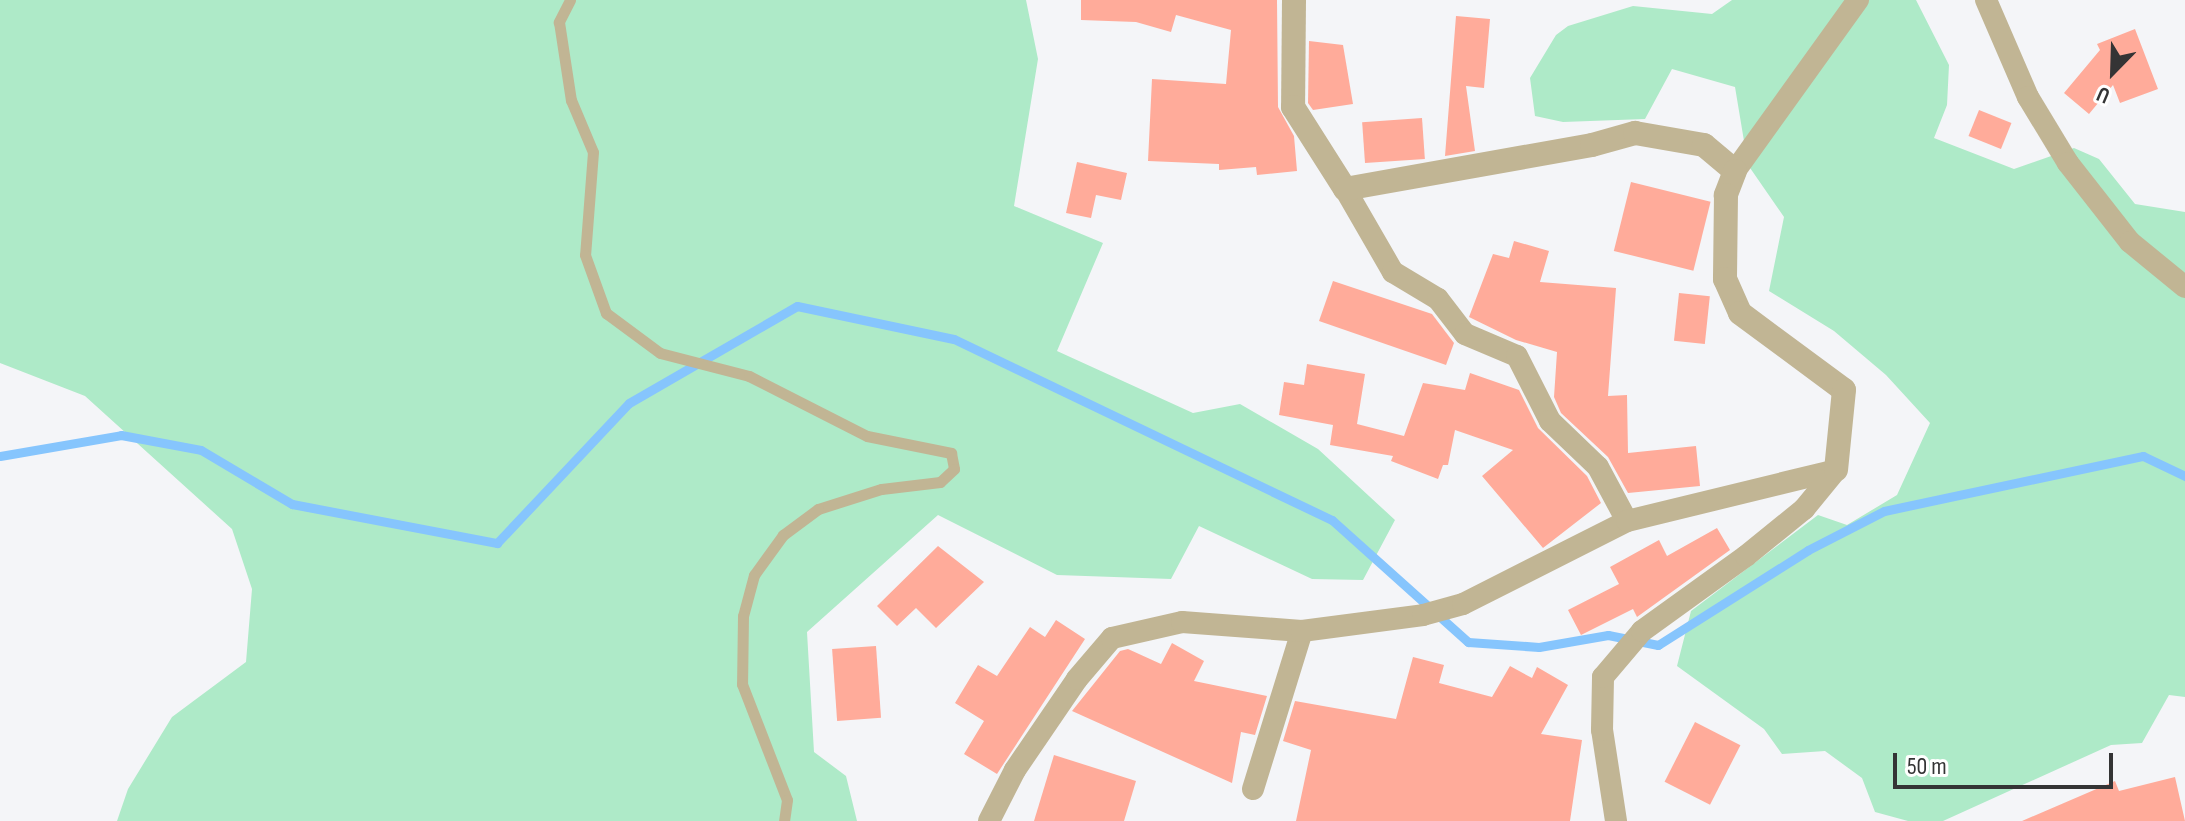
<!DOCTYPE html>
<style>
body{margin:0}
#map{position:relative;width:2185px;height:821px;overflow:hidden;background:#f4f5f8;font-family:"Sofia Sans Condensed",sans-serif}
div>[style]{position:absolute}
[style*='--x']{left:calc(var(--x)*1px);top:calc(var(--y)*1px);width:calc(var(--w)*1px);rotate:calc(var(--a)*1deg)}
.green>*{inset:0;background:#aeeac8}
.stream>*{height:9px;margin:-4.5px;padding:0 4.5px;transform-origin:4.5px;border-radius:4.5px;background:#86c5fd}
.building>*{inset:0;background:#ffab9a;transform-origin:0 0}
.service>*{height:11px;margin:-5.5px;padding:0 5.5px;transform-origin:5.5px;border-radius:5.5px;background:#c1b594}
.minor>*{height:22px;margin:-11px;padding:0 11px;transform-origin:11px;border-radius:11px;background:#c1b594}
.tertiary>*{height:24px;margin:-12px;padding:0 12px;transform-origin:12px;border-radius:12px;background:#c1b594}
span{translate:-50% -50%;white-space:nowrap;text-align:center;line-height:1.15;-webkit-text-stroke:6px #fff;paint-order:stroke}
.north{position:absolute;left:2073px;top:32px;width:80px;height:80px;-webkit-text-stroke:6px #fff;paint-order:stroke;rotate:203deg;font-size:22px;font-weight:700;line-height:32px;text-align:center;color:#343435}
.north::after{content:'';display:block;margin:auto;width:28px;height:36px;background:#343435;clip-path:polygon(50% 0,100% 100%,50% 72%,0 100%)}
.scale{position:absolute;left:1893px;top:753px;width:220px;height:36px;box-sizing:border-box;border:4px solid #343435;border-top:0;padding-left:10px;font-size:24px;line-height:28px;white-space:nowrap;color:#343435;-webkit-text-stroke:6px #fff;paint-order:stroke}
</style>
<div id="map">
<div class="green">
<div style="clip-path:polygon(0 0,1026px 0,1038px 59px,1014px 206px,1103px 243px,1057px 351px,1193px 413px,1240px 404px,1318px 449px,1395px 520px,1363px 580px,1312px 579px,1199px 526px,1171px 579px,1057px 575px,938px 515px,807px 632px,814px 752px,846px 776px,857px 821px,117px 821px,128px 789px,172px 717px,246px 662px,252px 589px,232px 529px,85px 396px,0 363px)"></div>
<div style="clip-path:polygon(1732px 0,1916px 0,1949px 65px,1947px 105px,1934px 138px,2014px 169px,2074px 148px,2099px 159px,2135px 204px,2185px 212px,2185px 697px,2169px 695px,2142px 743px,2111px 745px,1943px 821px,1908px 821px,1875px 812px,1862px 778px,1825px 751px,1782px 754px,1764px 729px,1677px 666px,1691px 611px,1818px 515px,1847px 525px,1897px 495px,1930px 423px,1886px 375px,1834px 331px,1769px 291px,1784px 217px,1748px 165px,1735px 87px,1672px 69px,1645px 119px,1563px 122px,1535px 116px,1530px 78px,1556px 35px,1568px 26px,1633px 6px,1712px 14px)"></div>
</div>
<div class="stream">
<div style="--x:0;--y:456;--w:123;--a:-9.8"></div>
<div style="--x:121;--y:435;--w:81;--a:10.6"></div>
<div style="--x:201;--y:450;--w:106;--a:30.7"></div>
<div style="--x:292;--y:504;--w:209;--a:10.8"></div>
<div style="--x:497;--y:543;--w:192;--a:-46.7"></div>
<div style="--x:629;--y:403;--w:194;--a:-30"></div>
<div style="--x:797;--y:306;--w:160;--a:11.9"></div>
<div style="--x:954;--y:339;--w:419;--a:25.6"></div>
<div style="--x:1332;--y:520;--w:183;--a:41.9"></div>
<div style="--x:1468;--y:642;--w:71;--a:4"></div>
<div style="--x:1539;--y:647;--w:70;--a:-9.9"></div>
<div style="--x:1608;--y:635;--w:51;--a:11.3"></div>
<div style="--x:1658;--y:645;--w:178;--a:-32.3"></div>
<div style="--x:1808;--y:550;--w:85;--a:-27.2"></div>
<div style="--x:1884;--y:511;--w:265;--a:-12"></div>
<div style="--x:2143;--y:456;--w:47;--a:25.5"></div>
</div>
<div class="building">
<div style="clip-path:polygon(1081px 0,1277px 0,1278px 107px,1294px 136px,1297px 171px,1257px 175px,1256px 167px,1219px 170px,1219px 164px,1148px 161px,1152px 79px,1226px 84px,1231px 30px,1176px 15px,1171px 32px,1136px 22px,1081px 20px)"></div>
<div style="clip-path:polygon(1456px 16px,1490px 19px,1484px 88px,1466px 86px,1475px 151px,1445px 156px)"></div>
<div style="clip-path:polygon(2135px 29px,2158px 89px,2120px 103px,2113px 85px,2089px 114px,2064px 93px,2100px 50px,2097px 44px)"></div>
<div style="clip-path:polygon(1309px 41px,1343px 45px,1353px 104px,1313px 110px,1308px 103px)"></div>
<div style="left:1979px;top:110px;width:35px;height:28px;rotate:22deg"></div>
<div style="left:1422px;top:118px;width:41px;height:60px;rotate:86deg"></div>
<div style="clip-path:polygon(1077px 162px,1127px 173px,1121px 200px,1096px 195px,1091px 218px,1066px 213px)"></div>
<div style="left:1631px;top:182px;width:82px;height:71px;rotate:14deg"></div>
<div style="clip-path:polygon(1514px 241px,1549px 251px,1540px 282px,1616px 288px,1608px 396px,1627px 395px,1628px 453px,1696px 446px,1700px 486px,1628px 493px,1608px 457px,1561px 413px,1554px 397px,1557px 352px,1516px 340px,1469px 317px,1493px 254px,1509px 258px)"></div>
<div style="clip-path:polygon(1333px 281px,1432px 314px,1454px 343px,1446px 365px,1319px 321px)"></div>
<div style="left:1679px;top:293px;width:31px;height:48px;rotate:6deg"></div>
<div style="clip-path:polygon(1307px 364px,1365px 374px,1357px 424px,1404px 436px,1423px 383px,1465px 390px,1470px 373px,1519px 390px,1538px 428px,1587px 476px,1601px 503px,1543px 548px,1482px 476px,1513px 450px,1455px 430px,1448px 465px,1443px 465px,1438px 479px,1391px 461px,1393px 456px,1330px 445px,1333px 425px,1279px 415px,1284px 382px,1304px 385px)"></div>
<div style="clip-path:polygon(1717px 528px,1730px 550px,1637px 617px,1633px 609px,1581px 635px,1568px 610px,1619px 584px,1610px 567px,1659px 540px,1667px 556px)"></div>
<div style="clip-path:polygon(938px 546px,984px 582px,936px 628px,916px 608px,897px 626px,877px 606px)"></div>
<div style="clip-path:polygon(1056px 620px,1085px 639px,997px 774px,964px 754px,984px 721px,955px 703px,978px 665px,997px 676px,1030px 627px,1045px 637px)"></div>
<div style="clip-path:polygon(1172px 643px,1204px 661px,1194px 681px,1267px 696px,1255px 735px,1241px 732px,1232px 783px,1072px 711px,1120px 651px,1128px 649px,1161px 664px)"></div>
<div style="left:876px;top:646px;width:72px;height:44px;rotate:86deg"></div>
<div style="clip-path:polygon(1413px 657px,1444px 665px,1439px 683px,1492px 697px,1510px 666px,1532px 678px,1537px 667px,1568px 685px,1541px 734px,1582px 740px,1570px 821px,1296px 821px,1311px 750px,1283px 741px,1295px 701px,1396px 719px)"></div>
<div style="left:1695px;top:722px;width:51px;height:67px;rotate:27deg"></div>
<div style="clip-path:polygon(1054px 755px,1136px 781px,1124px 821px,1034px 821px)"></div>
<div style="clip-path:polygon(2175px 777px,2185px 821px,2022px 821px,2115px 781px,2119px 791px)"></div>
</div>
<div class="service">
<div style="--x:570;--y:0;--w:25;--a:117"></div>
<div style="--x:559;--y:22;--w:79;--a:81.3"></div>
<div style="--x:571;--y:100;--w:56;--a:67.1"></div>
<div style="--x:593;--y:152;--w:103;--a:94.4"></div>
<div style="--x:585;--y:255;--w:62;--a:70.1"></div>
<div style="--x:606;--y:313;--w:67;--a:36.5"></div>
<div style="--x:660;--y:353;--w:92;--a:14.5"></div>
<div style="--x:749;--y:376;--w:132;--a:27"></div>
<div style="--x:867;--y:436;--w:86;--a:11.4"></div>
<div style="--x:951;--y:453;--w:16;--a:79"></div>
<div style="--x:954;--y:469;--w:19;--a:137"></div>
<div style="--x:940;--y:482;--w:59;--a:173.2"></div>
<div style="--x:881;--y:489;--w:66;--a:162.4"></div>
<div style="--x:818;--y:509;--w:44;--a:143.4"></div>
<div style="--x:783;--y:535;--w:49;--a:125.9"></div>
<div style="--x:754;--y:575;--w:42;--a:105"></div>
<div style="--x:743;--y:616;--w:68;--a:90.8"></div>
<div style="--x:742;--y:684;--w:124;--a:68.8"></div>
<div style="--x:787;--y:800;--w:21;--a:98"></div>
</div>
<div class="minor">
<div style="--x:1986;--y:0;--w:106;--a:66.6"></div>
<div style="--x:2028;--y:97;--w:77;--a:58.8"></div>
<div style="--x:2068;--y:163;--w:100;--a:51.9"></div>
<div style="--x:2130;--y:242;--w:71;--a:39.3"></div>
<div style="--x:1735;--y:171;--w:211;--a:-54.3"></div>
<div style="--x:1345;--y:189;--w:96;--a:60"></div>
<div style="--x:1393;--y:272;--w:52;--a:31"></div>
<div style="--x:1438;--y:299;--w:44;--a:52.4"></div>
<div style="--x:1465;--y:334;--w:56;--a:22.9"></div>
<div style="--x:1517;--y:356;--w:73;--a:63.1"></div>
<div style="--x:1550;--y:421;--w:66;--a:43.8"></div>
<div style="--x:1598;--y:467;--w:61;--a:61.8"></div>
<div style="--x:1253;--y:789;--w:165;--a:-72.8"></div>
<div style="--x:989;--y:821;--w:57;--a:-63"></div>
<div style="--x:1015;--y:770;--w:110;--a:-55.7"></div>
<div style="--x:1077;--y:679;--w:54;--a:-49.5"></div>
<div style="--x:1112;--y:638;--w:72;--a:-12.9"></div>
<div style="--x:1182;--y:622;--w:120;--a:4.3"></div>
<div style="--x:1302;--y:631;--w:122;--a:-7.5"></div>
<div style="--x:1423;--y:615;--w:41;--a:-15.4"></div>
<div style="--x:1463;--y:604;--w:184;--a:-26.8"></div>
<div style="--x:1627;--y:521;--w:215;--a:-13.7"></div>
<div style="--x:1616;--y:821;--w:92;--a:-98.7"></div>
<div style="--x:1602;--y:730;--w:53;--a:-88.9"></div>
<div style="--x:1603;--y:677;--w:60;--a:-49.7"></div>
<div style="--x:1642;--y:631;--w:128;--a:-35.8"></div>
<div style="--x:1746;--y:556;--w:75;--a:-39"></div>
<div style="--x:1804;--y:509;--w:50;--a:-50.6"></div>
</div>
<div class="tertiary">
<div style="--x:1294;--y:0;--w:107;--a:90.5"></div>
<div style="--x:1293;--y:107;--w:97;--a:57.6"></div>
<div style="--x:1345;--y:189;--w:251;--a:-10.1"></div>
<div style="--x:1592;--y:145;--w:45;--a:-15.6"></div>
<div style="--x:1635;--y:133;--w:70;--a:9.9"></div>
<div style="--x:1704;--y:145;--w:40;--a:40"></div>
<div style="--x:1735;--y:171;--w:26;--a:111"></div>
<div style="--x:1726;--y:195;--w:84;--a:90.7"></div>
<div style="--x:1725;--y:279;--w:37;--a:66"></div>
<div style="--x:1740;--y:313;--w:129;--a:36.5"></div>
<div style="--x:1844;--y:390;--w:80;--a:95.7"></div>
</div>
<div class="north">U</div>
<div class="scale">50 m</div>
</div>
